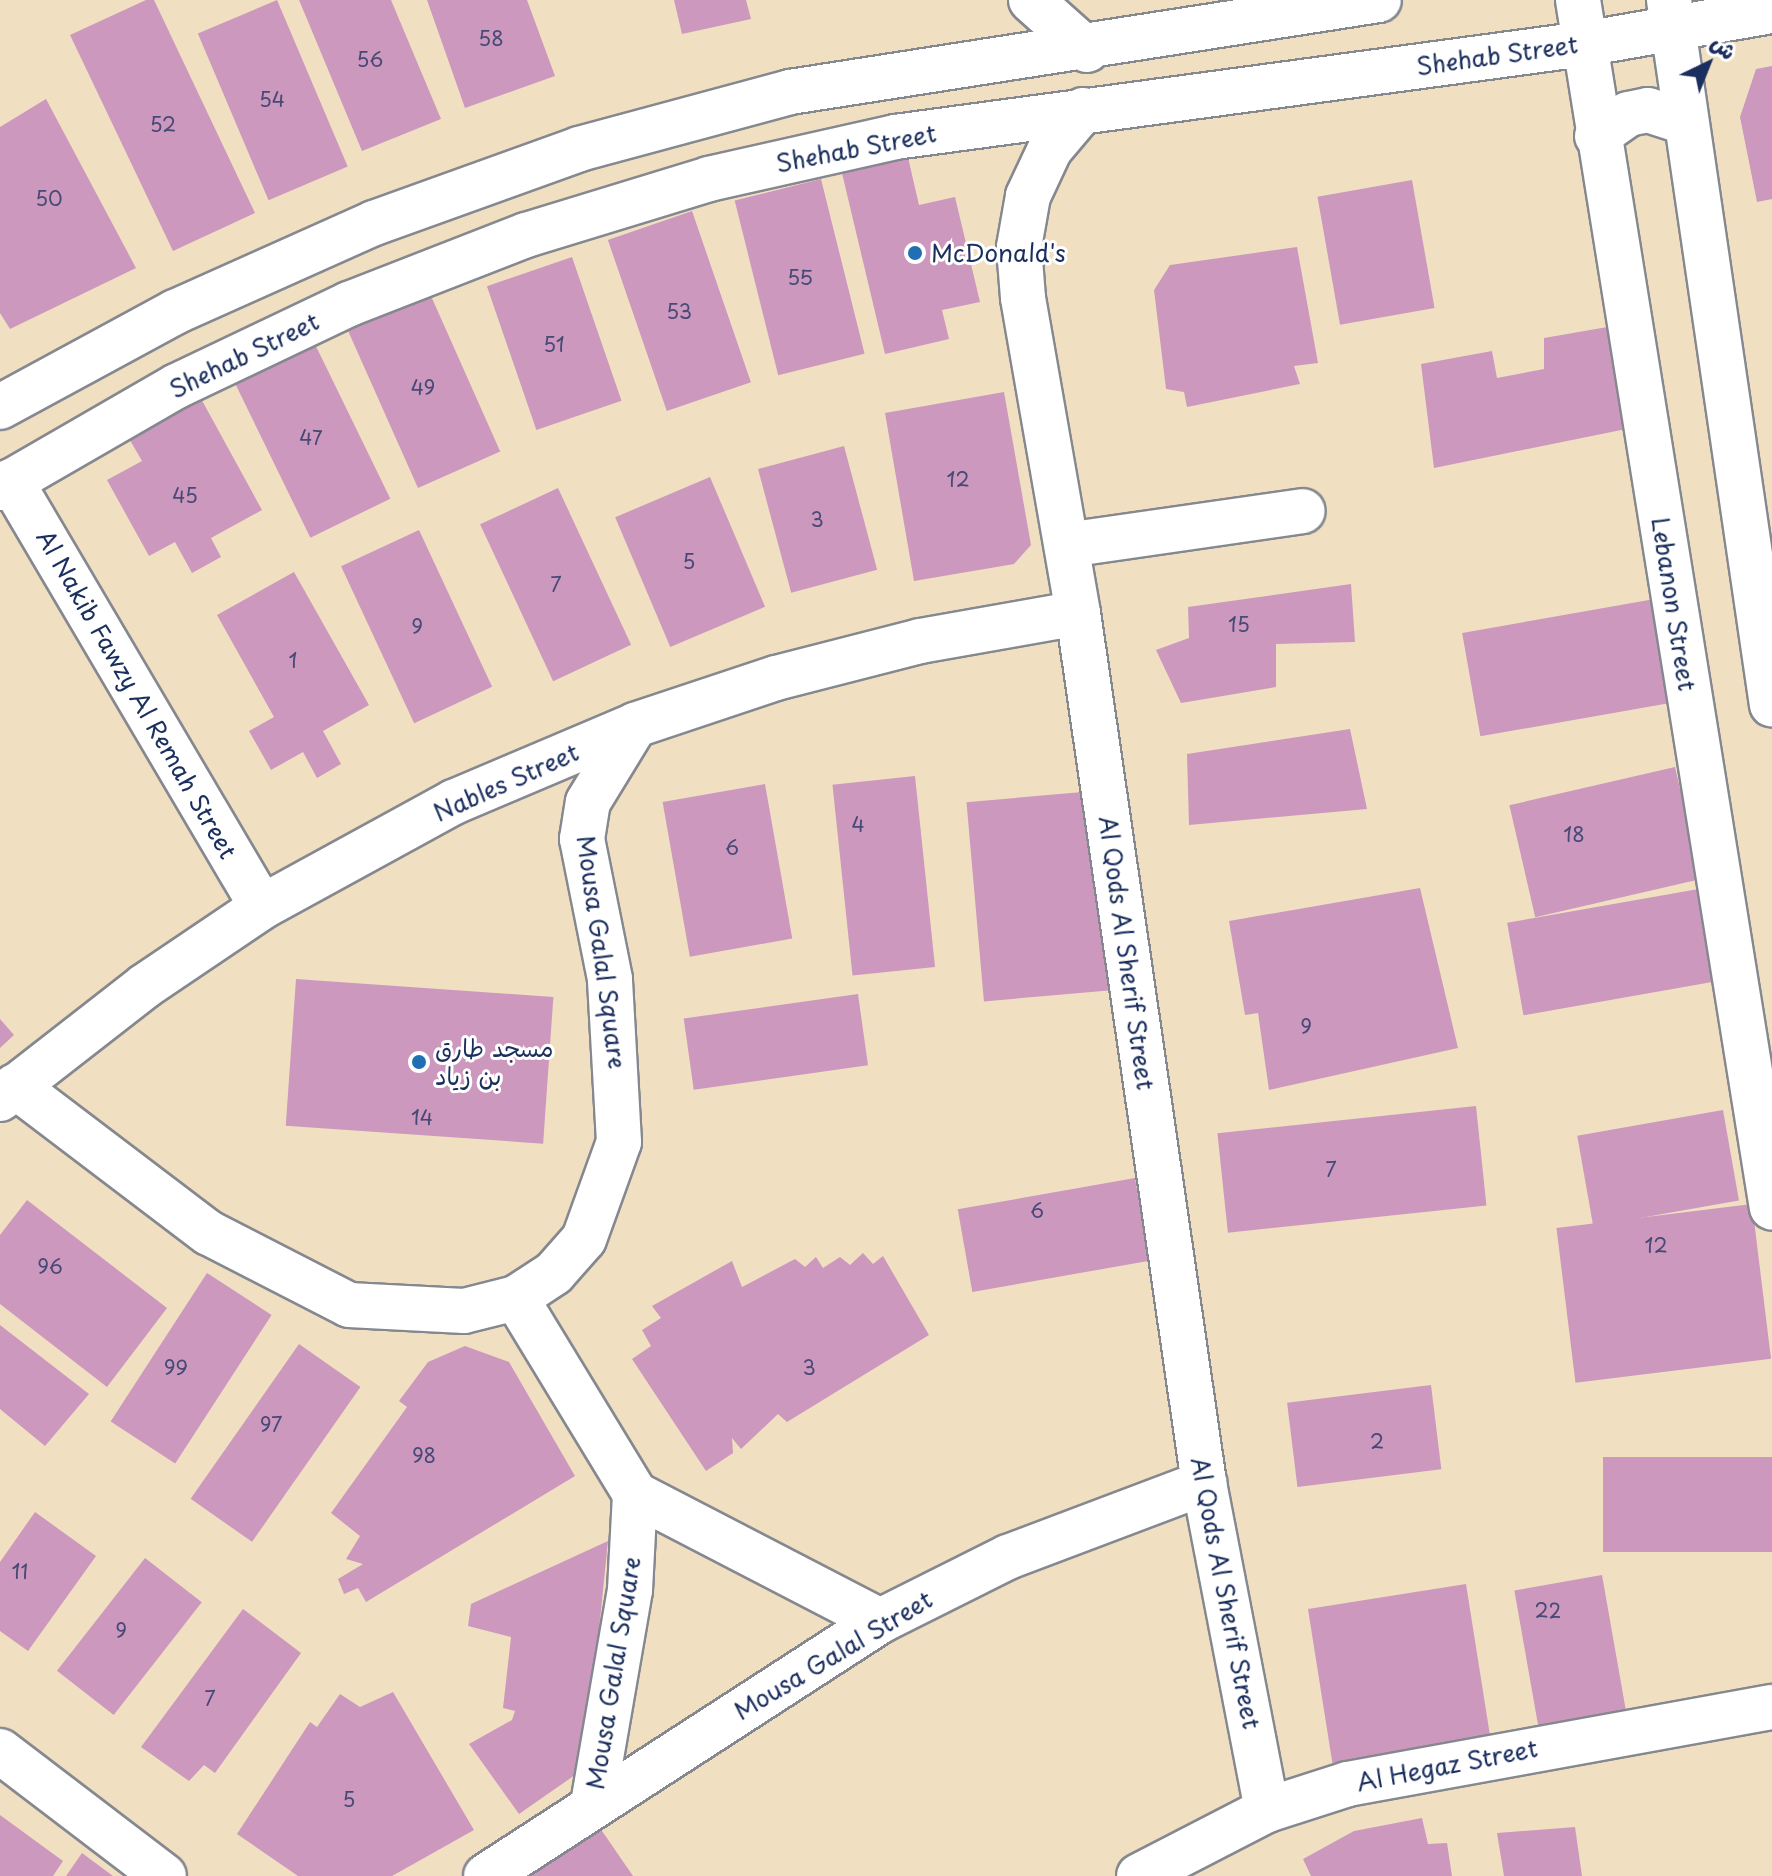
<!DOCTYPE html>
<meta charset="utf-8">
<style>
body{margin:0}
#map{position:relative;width:1772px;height:1876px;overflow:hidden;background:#f0e0c1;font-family:"Playpen Sans","Playpen Sans Arabic",sans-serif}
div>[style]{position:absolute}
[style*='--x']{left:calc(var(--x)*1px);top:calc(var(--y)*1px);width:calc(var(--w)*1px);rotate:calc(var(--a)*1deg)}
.building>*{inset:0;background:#cc98be;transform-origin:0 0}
.roads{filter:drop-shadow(2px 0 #868890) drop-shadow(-2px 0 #868890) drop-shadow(0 2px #868890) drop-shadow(0 -2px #868890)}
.minor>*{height:44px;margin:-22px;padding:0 22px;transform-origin:22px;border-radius:22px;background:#fff}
.dots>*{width:22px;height:22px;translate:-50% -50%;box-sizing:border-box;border:4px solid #fff;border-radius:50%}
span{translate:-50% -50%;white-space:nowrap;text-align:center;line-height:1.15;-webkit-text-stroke:6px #fff;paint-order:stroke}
.number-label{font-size:20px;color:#474976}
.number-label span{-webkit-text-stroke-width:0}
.street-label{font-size:24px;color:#1b2f5e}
.poi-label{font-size:24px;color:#1b2f5e}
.left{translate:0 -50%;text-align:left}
.north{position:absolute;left:1668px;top:24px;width:80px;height:80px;-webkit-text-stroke:6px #fff;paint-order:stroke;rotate:43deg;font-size:22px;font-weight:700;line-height:32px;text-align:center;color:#1b2f5e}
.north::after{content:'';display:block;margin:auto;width:28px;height:36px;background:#1b2f5e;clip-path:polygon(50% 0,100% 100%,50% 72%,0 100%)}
</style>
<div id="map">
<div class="building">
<div style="clip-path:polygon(146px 0,154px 0,255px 213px,173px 251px,70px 35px)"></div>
<div style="left:277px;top:0;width:181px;height:86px;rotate:67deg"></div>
<div style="clip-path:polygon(299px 0,391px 0,441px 119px,362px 151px)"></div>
<div style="clip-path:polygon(427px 0,527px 0,555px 76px,465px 108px)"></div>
<div style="clip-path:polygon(674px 0,746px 0,751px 19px,682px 34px)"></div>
<div style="clip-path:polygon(1772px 66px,1772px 199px,1757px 202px,1740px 117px,1756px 69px)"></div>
<div style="clip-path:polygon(46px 99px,136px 268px,10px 329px,0 313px,0 127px)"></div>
<div style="clip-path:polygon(907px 153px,919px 205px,955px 197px,980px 302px,942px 310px,949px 339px,885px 354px,841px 169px)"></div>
<div style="left:821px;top:179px;width:180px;height:89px;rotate:76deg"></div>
<div style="left:1412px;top:180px;width:130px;height:96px;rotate:80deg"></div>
<div style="left:692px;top:211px;width:181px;height:89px;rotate:71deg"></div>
<div style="clip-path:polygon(1297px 247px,1318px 363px,1294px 366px,1300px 384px,1187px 407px,1184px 392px,1166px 389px,1154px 290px,1170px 265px)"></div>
<div style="left:572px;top:257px;width:152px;height:90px;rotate:71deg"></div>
<div style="left:427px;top:287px;width:180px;height:90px;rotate:66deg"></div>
<div style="clip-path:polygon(1619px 325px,1636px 427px,1434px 468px,1421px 364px,1492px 351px,1497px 378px,1544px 369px,1544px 338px)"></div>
<div style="left:311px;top:336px;width:181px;height:89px;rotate:64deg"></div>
<div style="clip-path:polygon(1004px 392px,1031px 545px,1014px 564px,914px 581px,885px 413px)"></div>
<div style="clip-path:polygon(199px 395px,262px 510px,211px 538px,221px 557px,192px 573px,175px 542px,149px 556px,107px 480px,142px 461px,127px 435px)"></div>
<div style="left:844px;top:446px;width:128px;height:89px;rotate:75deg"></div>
<div style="left:710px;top:477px;width:141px;height:103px;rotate:67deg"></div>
<div style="left:558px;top:488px;width:173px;height:86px;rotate:65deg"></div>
<div style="left:419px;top:530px;width:173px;height:86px;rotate:65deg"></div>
<div style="clip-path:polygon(294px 572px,369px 705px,323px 731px,341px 764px,317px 778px,303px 752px,271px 770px,249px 731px,274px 717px,217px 615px)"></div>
<div style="clip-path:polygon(1351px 584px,1355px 642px,1276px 644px,1276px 687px,1181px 703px,1156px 650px,1189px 638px,1188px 607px)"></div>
<div style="left:1666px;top:597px;width:105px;height:207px;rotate:80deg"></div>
<div style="clip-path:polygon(1350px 729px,1367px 809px,1189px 825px,1187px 754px)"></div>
<div style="left:1675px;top:767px;width:115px;height:170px;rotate:77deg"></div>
<div style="left:915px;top:776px;width:192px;height:83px;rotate:84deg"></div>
<div style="left:765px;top:784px;width:157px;height:104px;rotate:80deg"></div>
<div style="left:1094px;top:791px;width:200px;height:128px;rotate:85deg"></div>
<div style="left:1710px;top:887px;width:94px;height:206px;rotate:80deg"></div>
<div style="clip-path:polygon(1420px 888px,1458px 1048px,1269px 1090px,1258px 1013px,1245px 1015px,1229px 921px)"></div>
<div style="left:296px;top:979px;width:258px;height:147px;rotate:4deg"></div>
<div style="left:858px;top:994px;width:72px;height:176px;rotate:82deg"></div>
<div style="clip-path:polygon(0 1019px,14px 1035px,0 1048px)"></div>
<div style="left:1476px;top:1106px;width:100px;height:260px;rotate:84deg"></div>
<div style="left:1723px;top:1110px;width:92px;height:148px;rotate:80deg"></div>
<div style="left:1135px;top:1178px;width:84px;height:180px;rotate:80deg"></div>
<div style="clip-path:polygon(27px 1200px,167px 1308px,107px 1387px,0 1304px,0 1235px)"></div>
<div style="left:1752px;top:1204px;width:156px;height:197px;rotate:83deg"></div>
<div style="clip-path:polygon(863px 1253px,873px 1264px,883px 1256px,929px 1335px,787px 1422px,778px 1414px,741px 1449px,732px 1438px,733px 1453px,706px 1471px,632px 1359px,651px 1346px,642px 1330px,661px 1318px,652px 1306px,732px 1261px,742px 1287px,795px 1259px,805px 1267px,816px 1257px,823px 1268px,840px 1257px,850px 1265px)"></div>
<div style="left:207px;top:1273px;width:77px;height:177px;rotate:33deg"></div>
<div style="clip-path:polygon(0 1325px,89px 1394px,45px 1446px,0 1409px)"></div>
<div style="left:299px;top:1344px;width:75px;height:189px;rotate:35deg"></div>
<div style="clip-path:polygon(465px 1346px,509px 1362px,575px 1476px,366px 1602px,358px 1588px,344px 1594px,338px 1579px,363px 1564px,346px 1559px,360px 1536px,331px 1513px,407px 1407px,399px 1401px,428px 1362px)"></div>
<div style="left:1431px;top:1385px;width:85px;height:145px;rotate:83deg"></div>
<div style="left:1772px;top:1457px;width:95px;height:169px;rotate:90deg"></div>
<div style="clip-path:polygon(35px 1512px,96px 1556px,28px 1651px,0 1631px,0 1562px)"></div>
<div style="clip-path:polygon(608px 1541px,585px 1768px,519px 1814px,469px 1744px,512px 1720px,515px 1711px,503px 1708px,511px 1637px,468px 1626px,471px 1604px)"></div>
<div style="left:145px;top:1558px;width:72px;height:143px;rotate:38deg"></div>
<div style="left:1602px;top:1575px;width:153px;height:89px;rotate:80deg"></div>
<div style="left:1466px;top:1584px;width:156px;height:160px;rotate:81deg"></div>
<div style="clip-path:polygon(243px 1609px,301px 1653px,215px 1773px,204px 1765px,189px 1781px,141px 1747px)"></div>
<div style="clip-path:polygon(393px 1692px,474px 1830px,392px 1876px,298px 1876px,237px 1834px,310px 1722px,317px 1727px,340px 1694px,360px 1707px)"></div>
<div style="clip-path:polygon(0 1815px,63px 1861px,53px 1876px,0 1876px)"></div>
<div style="clip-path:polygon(1422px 1818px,1428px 1844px,1447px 1843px,1452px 1876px,1311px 1876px,1303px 1859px,1354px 1831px)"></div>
<div style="clip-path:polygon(1575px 1827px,1582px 1876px,1504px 1876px,1497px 1833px)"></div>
<div style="clip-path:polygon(600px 1828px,633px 1876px,524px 1876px)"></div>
<div style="clip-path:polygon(82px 1853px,113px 1876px,66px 1876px)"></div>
</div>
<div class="roads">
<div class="minor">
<div style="--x:1031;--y:0;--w:75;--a:41.8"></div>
<div style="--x:1578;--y:0;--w:1223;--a:80.88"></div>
<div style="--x:1669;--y:0;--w:712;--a:81.69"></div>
<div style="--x:1083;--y:110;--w:51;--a:130.2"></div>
<div style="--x:1050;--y:149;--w:52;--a:115.1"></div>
<div style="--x:1028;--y:196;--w:52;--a:100"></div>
<div style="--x:1019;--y:247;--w:51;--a:85.5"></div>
<div style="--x:1023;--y:298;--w:320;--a:80.1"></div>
<div style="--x:1078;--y:613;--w:879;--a:81.76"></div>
<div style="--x:1204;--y:1483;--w:333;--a:79.1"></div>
<div style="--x:1597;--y:136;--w:38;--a:-35"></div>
<div style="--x:1628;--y:114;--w:20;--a:-11"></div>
<div style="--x:1648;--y:110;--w:39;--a:18"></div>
<div style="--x:0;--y:407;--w:199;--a:-28.5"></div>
<div style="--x:175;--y:312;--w:218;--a:-24.1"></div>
<div style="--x:374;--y:223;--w:218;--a:-19.8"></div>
<div style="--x:579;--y:149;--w:219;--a:-15.1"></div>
<div style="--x:790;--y:92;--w:596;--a:-8.88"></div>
<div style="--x:11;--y:481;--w:494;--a:59.5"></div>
<div style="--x:0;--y:488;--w:204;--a:-30"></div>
<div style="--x:177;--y:386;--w:191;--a:-25.5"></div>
<div style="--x:349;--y:304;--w:190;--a:-21.3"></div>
<div style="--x:526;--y:235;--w:191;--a:-17"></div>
<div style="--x:709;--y:179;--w:191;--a:-12.7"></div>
<div style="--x:895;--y:137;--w:695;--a:-7.69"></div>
<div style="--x:1584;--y:44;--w:191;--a:-10"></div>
<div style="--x:1067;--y:545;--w:238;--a:-8.2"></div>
<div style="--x:15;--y:1086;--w:243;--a:37.2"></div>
<div style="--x:209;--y:1233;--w:157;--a:27.2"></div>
<div style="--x:349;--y:1305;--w:115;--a:3"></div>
<div style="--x:464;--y:1311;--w:54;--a:-14"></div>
<div style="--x:516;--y:1298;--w:45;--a:-33.3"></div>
<div style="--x:554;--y:1273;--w:45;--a:-48.6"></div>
<div style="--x:584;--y:1239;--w:103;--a:-70.2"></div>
<div style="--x:619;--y:1142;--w:163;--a:-93.2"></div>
<div style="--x:610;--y:979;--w:143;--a:-101.3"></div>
<div style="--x:582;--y:839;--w:37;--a:-81"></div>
<div style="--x:588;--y:802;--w:90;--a:-58.6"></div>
<div style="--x:0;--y:1099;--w:184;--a:-37.9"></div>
<div style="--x:145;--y:986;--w:141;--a:-34"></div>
<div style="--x:262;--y:907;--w:219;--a:-28.7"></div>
<div style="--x:454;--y:802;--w:197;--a:-23"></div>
<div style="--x:635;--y:725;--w:149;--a:-18.4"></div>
<div style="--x:776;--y:678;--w:149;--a:-14.4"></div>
<div style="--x:920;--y:641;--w:160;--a:-10"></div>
<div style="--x:516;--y:1298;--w:229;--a:58.7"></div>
<div style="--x:635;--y:1494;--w:276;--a:27.4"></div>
<div style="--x:0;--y:1751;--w:206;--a:37.3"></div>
<div style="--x:593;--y:1804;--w:217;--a:-80.2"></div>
<div style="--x:630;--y:1590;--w:96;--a:-87"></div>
<div style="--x:486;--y:1876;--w:469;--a:-32.9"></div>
<div style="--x:880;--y:1621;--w:143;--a:-26.6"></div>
<div style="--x:1008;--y:1557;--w:210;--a:-20.7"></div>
<div style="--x:1139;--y:1876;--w:144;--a:-27.3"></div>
<div style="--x:1267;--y:1810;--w:85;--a:-17.8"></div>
<div style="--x:1348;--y:1784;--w:431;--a:-10.3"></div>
</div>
</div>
<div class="dots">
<div style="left:915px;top:253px;background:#1f6fb2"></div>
<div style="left:419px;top:1062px;background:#1f6fb2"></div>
</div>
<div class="number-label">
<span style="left:491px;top:38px">58</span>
<span style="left:370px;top:59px">56</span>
<span style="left:272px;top:99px">54</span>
<span style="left:163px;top:124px">52</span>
<span style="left:49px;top:198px">50</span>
<span style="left:800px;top:277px">55</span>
<span style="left:679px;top:311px">53</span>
<span style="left:554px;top:344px">51</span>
<span style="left:423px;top:387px">49</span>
<span style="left:311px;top:437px">47</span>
<span style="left:958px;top:479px">12</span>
<span style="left:185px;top:495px">45</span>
<span style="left:817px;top:519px">3</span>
<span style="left:689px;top:561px">5</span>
<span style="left:556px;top:584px">7</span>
<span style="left:1239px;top:624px">15</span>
<span style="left:417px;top:626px">9</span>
<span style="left:293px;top:660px">1</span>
<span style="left:858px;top:824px">4</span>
<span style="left:1574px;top:834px">18</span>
<span style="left:732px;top:847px">6</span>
<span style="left:1306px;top:1026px">9</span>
<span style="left:422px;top:1117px">14</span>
<span style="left:1331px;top:1169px">7</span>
<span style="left:1037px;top:1210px">6</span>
<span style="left:1656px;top:1245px">12</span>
<span style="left:50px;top:1266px">96</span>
<span style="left:176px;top:1367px">99</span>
<span style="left:809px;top:1367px">3</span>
<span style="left:271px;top:1424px">97</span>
<span style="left:1377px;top:1441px">2</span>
<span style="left:424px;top:1455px">98</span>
<span style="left:20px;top:1571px">11</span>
<span style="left:1548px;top:1610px">22</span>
<span style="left:121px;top:1630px">9</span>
<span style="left:210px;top:1698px">7</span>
<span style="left:349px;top:1799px">5</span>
</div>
<div class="street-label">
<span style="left:1497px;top:55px;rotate:-8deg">Shehab Street</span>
<span style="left:856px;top:148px;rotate:-11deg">Shehab Street</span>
<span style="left:244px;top:355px;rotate:-26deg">Shehab Street</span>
<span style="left:1674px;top:604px;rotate:81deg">Lebanon Street</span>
<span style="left:137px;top:694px;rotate:60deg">Al Nakib Fawzy Al Remah Street</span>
<span style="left:506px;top:782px;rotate:-24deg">Nables Street</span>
<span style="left:602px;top:952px;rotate:82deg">Mousa Galal Square</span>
<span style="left:1127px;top:953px;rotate:82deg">Al Qods Al Sherif Street</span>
<span style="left:1226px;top:1593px;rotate:79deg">Al Qods Al Sherif Street</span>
<span style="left:833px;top:1655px;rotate:-31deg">Mousa Galal Street</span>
<span style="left:613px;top:1673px;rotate:-81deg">Mousa Galal Square</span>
<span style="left:1447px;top:1765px;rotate:-11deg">Al Hegaz Street</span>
</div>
<div class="poi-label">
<span class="left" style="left:931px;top:253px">McDonald's</span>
<span class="left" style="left:435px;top:1062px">مسجد طارق<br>بن زياد</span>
</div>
<div class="north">ش</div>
</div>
